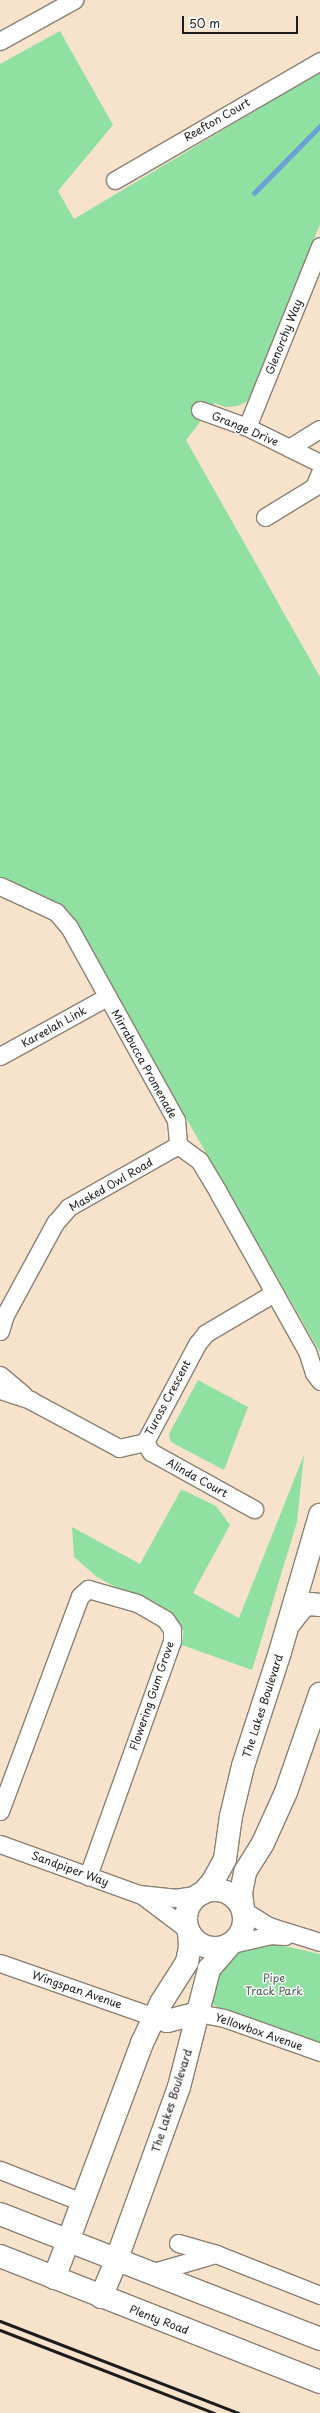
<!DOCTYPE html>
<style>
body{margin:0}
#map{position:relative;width:320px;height:2413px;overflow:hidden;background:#f7e3cc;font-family:"Playpen Sans",sans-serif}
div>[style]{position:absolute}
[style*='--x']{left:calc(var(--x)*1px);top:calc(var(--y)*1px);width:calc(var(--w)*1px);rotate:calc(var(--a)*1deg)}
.green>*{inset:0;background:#8fe0a1}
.stream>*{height:4.5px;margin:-2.25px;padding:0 2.25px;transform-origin:2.25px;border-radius:2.25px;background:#6ba0d8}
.roads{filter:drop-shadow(1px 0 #8a8074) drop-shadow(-1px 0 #8a8074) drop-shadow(0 1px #8a8074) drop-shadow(0 -1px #8a8074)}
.minor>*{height:17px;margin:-8.5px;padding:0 8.5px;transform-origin:8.5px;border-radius:8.5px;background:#fff}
.tertiary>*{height:22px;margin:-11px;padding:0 11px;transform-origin:11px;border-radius:11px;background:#fff}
.tertiary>.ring{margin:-11px;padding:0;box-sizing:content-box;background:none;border:22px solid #fff;border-radius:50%}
.trunk>*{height:22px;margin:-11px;padding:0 11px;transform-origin:11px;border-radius:11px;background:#fff}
.rail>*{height:3px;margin:-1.5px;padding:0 1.5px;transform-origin:1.5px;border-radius:1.5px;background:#1c1c1c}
span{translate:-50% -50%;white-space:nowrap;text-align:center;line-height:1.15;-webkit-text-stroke:3px #fff;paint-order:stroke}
.street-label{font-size:11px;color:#1c1c1c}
.park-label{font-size:11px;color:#44614b}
.scale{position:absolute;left:182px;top:16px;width:116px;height:18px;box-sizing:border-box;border:2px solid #1c1c1c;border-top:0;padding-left:5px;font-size:12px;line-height:14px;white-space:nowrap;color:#1c1c1c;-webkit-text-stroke:3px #fff;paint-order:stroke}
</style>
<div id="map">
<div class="green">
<div style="clip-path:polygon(60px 31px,113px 125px,58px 191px,74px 219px,320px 72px,320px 224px,251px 400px,237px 406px,225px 407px,215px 403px,186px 440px,320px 677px,320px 1352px,122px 1006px,48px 899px,0 877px,0 64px)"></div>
<div style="clip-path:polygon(198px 1380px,248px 1407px,224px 1470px,171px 1442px,169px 1434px)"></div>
<div style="clip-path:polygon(304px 1455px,297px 1522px,252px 1670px,182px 1645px,183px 1631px,174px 1618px,97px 1577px,74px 1557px,72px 1527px,140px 1564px,181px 1490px,185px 1491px,216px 1506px,230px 1525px,193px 1593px,239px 1618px)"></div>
<div style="clip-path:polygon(266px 1942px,320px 1954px,320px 2046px,221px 2010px,213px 2004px,210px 1997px,218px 1972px,242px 1948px)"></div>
</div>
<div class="stream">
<div style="--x:254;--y:193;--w:94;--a:-45.4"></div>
</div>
<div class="roads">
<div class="minor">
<div style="--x:0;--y:41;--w:85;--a:-29"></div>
<div style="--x:115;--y:180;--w:237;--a:-30.1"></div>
<div style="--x:200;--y:410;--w:50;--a:19.9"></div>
<div style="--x:247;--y:427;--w:81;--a:26.3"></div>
<div style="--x:247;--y:427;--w:195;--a:-68"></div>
<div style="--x:289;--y:448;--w:36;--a:-32"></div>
<div style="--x:265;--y:517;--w:57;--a:-31.5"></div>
<div style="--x:314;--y:487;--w:15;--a:-67"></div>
<div style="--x:0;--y:886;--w:62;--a:24.9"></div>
<div style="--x:56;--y:912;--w:20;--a:49"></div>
<div style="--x:69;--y:927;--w:221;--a:61"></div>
<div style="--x:176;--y:1120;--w:25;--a:85"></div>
<div style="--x:178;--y:1145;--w:26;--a:36"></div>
<div style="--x:199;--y:1160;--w:37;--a:59"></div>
<div style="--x:218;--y:1192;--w:182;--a:60.8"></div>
<div style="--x:307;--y:1351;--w:23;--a:72"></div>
<div style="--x:314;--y:1373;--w:10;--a:53"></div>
<div style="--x:0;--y:1056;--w:122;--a:-28.9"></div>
<div style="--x:0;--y:1331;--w:17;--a:-73"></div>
<div style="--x:5;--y:1315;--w:105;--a:-61.5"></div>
<div style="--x:55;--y:1223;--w:21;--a:-49"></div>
<div style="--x:69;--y:1207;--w:125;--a:-29.6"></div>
<div style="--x:0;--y:1375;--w:30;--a:40"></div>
<div style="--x:0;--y:1390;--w:32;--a:18"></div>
<div style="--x:30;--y:1400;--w:101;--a:28.3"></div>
<div style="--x:119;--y:1448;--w:27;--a:-13"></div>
<div style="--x:145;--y:1442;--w:111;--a:-62"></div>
<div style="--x:197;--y:1344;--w:14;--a:-51"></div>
<div style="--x:206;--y:1333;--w:79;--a:-30.5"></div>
<div style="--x:145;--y:1442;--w:12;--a:59"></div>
<div style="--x:151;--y:1452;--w:118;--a:29"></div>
<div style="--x:0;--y:1811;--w:229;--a:-69.6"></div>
<div style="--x:80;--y:1596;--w:11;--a:-41"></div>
<div style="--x:88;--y:1589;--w:51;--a:15.9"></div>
<div style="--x:137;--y:1603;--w:32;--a:30"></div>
<div style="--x:165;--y:1619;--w:12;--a:55"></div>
<div style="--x:172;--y:1629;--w:12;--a:90"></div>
<div style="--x:172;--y:1641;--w:250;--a:109.7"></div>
<div style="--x:0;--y:1844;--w:148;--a:19.8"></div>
<div style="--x:139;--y:1894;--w:36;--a:6"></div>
<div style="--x:175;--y:1898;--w:26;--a:-9"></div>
<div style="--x:143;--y:1896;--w:56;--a:37.1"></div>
<div style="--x:243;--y:1910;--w:31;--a:32"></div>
<div style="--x:269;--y:1926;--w:53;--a:17.4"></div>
<div style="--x:232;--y:1944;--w:39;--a:-13"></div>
<div style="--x:270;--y:1935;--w:15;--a:4"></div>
<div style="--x:0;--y:1963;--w:163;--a:19.3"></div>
<div style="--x:198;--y:2013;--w:26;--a:11"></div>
<div style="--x:224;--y:2018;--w:102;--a:19.5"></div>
<div style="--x:0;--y:2170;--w:88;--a:21.3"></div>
<div style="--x:178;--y:2243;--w:40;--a:16"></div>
<div style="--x:216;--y:2254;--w:112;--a:21.5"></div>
<div style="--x:150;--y:2273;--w:69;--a:-16.1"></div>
</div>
<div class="tertiary">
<div style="--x:289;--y:1624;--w:23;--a:-52"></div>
<div style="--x:303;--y:1606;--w:7;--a:-16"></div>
<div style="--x:310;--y:1604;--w:10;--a:6"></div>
<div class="ring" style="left:186px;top:1890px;width:36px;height:36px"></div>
<div style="--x:203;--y:1893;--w:16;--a:-50"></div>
<div style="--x:213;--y:1881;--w:25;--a:-61"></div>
<div style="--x:225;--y:1859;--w:43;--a:-82.1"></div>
<div style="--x:231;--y:1816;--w:51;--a:-76.5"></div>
<div style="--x:243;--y:1766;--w:120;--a:-72"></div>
<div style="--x:280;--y:1652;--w:143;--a:-73.7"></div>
<div style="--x:243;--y:1909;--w:16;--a:-97"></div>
<div style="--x:241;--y:1893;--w:21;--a:-79"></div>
<div style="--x:245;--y:1872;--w:34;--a:-58"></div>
<div style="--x:263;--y:1843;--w:56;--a:-65.7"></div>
<div style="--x:286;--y:1792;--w:104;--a:-70.9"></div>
<div style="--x:154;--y:2017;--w:14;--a:17"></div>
<div style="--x:167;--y:2021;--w:32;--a:-14"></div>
<div style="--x:68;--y:2241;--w:211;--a:-69.5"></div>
<div style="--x:142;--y:2043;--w:44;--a:-64.6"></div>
<div style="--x:161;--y:2003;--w:49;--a:-57.6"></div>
<div style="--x:187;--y:1962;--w:16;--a:-79"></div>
<div style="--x:190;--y:1946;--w:14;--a:-94"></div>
<div style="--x:116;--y:2261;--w:185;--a:-70.1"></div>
<div style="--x:179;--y:2087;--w:122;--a:-75.7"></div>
<div style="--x:209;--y:1969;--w:33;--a:-49"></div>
</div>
<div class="trunk">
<div style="--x:0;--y:2214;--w:344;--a:21.3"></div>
<div style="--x:0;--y:2256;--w:344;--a:21.5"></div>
<div style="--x:54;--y:2278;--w:40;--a:-69"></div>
<div style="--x:101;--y:2297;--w:39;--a:-67"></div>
</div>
</div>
<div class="rail">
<div style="--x:0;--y:2321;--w:256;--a:21.1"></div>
<div style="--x:0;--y:2330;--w:230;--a:21.2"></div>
</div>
<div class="street-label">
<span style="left:217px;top:120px;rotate:-30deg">Reefton Court</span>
<span style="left:284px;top:337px;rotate:-68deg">Glenorchy Way</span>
<span style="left:245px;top:429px;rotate:23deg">Grange Drive</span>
<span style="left:54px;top:1027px;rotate:-29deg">Kareelah Link</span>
<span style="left:144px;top:1064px;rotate:61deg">Mirrabucca Promenade</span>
<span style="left:111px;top:1185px;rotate:-30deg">Masked Owl Road</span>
<span style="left:168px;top:1398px;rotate:-62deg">Tuross Crescent</span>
<span style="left:197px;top:1478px;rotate:29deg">Alinda Court</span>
<span style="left:152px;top:1696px;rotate:-71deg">Flowering Gum Grove</span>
<span style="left:263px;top:1706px;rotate:-72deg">The Lakes Boulevard</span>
<span style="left:70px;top:1869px;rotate:20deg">Sandpiper Way</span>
<span style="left:77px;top:1990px;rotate:19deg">Wingspan Avenue</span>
<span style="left:259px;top:2032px;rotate:19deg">Yellowbox Avenue</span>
<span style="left:172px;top:2101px;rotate:-72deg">The Lakes Boulevard</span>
<span style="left:159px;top:2320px;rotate:21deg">Plenty Road</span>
</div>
<div class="park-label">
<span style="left:274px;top:1985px">Pipe<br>Track Park</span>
</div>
<div class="scale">50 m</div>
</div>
